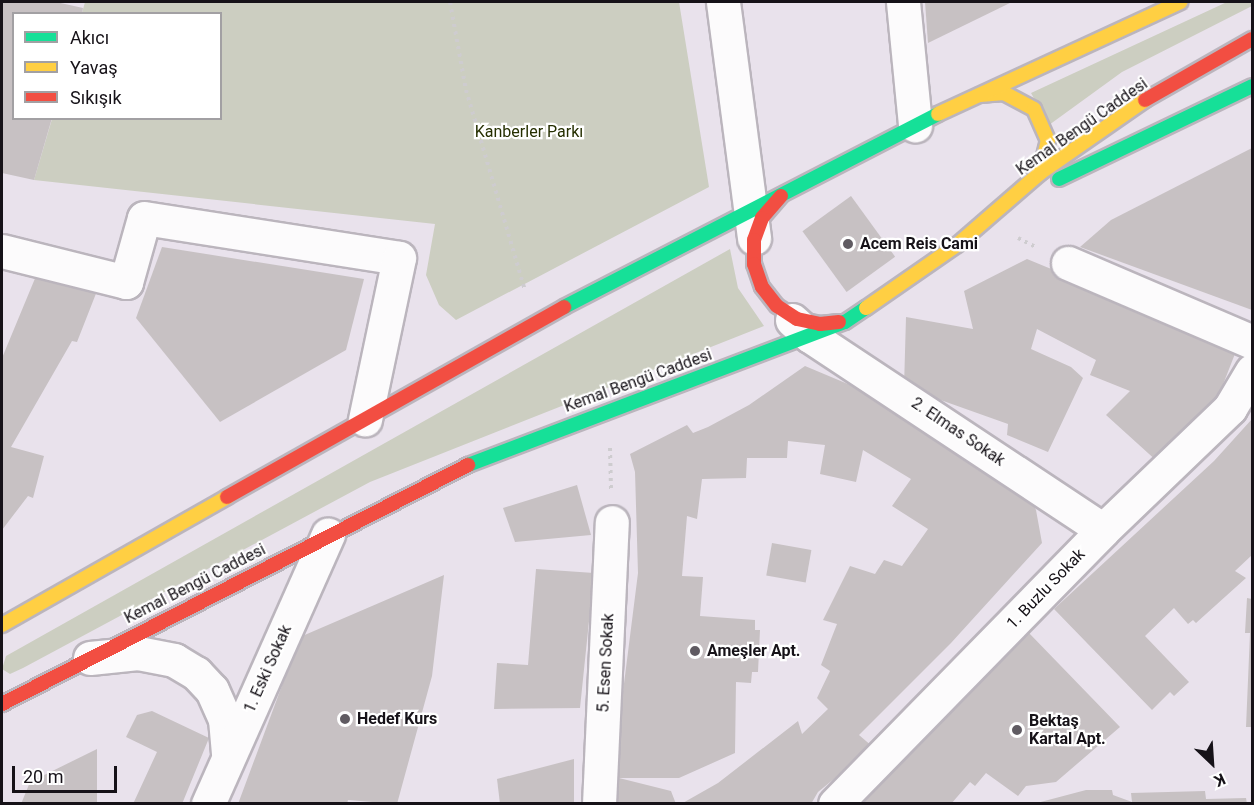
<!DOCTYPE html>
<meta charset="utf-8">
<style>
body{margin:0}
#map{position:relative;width:1254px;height:805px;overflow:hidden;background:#e9e2ec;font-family:Roboto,sans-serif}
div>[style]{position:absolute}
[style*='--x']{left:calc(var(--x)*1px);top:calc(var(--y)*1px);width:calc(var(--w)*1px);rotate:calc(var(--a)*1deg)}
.green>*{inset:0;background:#cccec1}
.building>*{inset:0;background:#c7c1c3;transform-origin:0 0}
.path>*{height:4px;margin-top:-2px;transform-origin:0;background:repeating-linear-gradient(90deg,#cecccf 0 3px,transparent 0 7.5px)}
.roads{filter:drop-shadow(2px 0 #bbb5bd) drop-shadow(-2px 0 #bbb5bd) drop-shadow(0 2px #bbb5bd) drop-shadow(0 -2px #bbb5bd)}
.street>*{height:33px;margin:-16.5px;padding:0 16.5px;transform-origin:16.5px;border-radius:16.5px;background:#fcfbfc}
.fast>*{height:14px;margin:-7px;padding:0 7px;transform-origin:7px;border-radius:7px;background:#16e098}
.slow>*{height:14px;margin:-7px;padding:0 7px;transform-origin:7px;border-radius:7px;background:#ffcf43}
.jam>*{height:14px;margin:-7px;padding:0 7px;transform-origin:7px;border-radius:7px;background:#f24e42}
.dots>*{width:16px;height:16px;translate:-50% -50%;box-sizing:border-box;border:3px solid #fff;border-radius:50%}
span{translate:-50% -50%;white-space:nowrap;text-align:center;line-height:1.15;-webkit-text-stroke:4.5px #fff;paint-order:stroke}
.street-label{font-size:16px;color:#161218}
.park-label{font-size:16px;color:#252f00}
.poi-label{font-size:16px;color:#161218;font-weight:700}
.left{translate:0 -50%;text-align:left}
.frame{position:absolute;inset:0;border:3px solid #161218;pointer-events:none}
.legend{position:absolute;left:12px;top:12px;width:210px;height:108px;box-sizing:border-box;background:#fff;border:2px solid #a2a0a3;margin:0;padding:8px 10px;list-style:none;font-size:18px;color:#161218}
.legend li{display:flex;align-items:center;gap:12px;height:30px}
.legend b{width:30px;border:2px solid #a2a0a3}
.north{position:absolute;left:1182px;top:733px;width:60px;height:60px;-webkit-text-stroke:4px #fff;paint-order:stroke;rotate:155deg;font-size:16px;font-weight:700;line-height:24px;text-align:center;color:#161218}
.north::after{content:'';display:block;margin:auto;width:21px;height:27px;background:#161218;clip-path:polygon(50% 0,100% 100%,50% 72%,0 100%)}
.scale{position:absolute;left:12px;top:766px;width:105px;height:27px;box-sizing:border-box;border:3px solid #161218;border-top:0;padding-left:8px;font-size:18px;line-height:21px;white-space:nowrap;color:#161218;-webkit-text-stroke:4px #fff;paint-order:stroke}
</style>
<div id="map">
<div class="green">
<div style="clip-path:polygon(85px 2px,679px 2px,709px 187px,456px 320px,439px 305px,426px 275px,435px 224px,34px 180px,52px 119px,220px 118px,220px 14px,82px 13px)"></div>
<div style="clip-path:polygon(1227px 2px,1252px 2px,1252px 6px,1122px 72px,1049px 125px,1031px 93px)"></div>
<div style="clip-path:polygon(730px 249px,738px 288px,764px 326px,370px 482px,23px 668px,10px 674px,2px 669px,6px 656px)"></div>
</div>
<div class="building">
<div style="clip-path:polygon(2px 2px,56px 2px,83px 8px,82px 14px,14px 14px,14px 118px,52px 118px,34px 180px,2px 173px)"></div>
<div style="clip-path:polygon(925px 2px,1012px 2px,928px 43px)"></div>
<div style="clip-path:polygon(1252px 148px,1252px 310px,1080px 247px,1111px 220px)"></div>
<div style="left:851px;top:196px;width:75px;height:60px;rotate:54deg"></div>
<div style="clip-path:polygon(162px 247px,364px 279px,346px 350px,220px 422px,136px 318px)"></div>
<div style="clip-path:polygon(1027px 259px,1238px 346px,1217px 400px,1159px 463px,1106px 415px,1130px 391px,1090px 375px,1096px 360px,1037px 329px,1031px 349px,1071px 367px,1083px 378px,1048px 452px,1007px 435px,1008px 424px,904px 387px,906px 317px,973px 329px,964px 291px)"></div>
<div style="clip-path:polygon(36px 276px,97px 291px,77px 342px,72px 341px,11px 447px,44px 456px,33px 498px,28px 496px,2px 530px,2px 358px)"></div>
<div style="clip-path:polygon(805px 366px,874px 395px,1025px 486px,1036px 510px,1042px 543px,951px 643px,859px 735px,873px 747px,818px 792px,811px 804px,681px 804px,718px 783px,798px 721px,802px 734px,828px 709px,817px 698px,830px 671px,821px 665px,837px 624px,823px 620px,850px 566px,875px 574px,884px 560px,902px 566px,928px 529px,892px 506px,911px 479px,863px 450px,856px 482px,820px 474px,825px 445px,788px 441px,787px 458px,747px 458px,746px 478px,702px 479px,697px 519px,687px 516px,682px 576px,703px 577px,700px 616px,755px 620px,755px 630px,760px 630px,758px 672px,752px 672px,751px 683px,736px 682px,735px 753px,679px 778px,619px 778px,671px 791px,676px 804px,617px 804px,614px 783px,619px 778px,618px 731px,638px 573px,635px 472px,630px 454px,687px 425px,693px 433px,708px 427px,749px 405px)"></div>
<div style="clip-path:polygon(1252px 419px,1252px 555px,1235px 571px,1246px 578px,1196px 623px,1193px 620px,1188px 624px,1174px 608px,1145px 636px,1189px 682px,1174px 696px,1170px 692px,1152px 710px,1054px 609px,1214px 461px)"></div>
<div style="clip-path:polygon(577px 485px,591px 535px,515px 542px,503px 508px)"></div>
<div style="left:772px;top:543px;width:40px;height:33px;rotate:10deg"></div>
<div style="clip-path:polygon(536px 569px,594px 573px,580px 708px,494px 709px,497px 663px,528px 665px)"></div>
<div style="clip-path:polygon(444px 575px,432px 676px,397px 804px,348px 800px,347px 804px,238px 804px,300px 637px)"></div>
<div style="clip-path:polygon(1247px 598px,1252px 599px,1252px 727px,1246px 727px,1250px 633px,1245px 633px)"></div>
<div style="clip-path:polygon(1029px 633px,1120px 727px,1056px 782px,1026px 786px,1018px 796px,986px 773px,975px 786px,970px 782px,951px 804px,855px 804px)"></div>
<div style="clip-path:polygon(152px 711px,209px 738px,182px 804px,133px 804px,157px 752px,126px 737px,137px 715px)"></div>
<div style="clip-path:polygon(97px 749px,97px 804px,21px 804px,30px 782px)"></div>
<div style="clip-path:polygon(574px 759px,574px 804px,500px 804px,497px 779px)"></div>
<div style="clip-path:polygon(1086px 790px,1112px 790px,1113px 795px,1132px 802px,1131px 793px,1205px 791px,1206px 799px,1246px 798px,1247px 804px,1033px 804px)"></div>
</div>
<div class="path">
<div style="--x:450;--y:2;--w:89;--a:79.7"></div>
<div style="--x:466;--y:90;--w:209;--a:73.6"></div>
<div style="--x:1018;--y:238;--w:22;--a:27"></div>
<div style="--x:610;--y:448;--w:41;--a:88.6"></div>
</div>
<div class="roads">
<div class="street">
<div style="--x:723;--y:2;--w:238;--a:82.5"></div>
<div style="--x:903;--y:2;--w:124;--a:84.4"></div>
<div style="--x:2;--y:251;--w:128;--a:14"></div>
<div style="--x:126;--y:282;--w:66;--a:-74.3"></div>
<div style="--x:144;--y:218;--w:258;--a:8.9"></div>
<div style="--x:399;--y:258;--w:165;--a:101.9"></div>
<div style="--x:1068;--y:263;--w:200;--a:23.2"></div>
<div style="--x:792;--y:320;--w:24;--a:42"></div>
<div style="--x:810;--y:336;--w:351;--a:33.5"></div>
<div style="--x:90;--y:658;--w:48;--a:-5.9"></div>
<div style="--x:138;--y:653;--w:37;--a:11"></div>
<div style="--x:174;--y:660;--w:26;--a:31"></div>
<div style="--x:196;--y:673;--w:23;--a:47"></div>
<div style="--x:212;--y:690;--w:32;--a:66"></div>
<div style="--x:225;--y:719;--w:38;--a:85"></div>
<div style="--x:208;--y:804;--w:295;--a:-66"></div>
<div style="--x:599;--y:804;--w:282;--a:-87.4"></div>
<div style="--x:835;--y:804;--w:383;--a:-45.6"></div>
<div style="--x:1103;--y:530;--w:176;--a:-43.8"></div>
<div style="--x:1230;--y:408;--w:43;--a:-59.3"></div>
</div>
<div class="fast">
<div style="--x:1059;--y:179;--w:214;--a:-25.7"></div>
<div style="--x:564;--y:307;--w:421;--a:-27.3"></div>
<div style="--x:468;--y:465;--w:403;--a:-20.8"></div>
<div style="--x:845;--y:322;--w:25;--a:-34"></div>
</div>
<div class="slow">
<div style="--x:980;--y:95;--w:24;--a:-5"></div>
<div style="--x:1004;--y:93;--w:34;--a:28"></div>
<div style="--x:1034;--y:109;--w:34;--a:66"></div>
<div style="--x:1048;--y:140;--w:34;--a:104"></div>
<div style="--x:938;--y:114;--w:267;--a:-24.8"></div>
<div style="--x:866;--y:308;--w:111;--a:-34.7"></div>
<div style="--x:957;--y:245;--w:110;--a:-40.9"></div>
<div style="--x:1040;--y:173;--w:128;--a:-34.8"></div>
<div style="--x:2;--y:625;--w:259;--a:-29.6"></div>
</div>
<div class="jam">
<div style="--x:1145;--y:100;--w:123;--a:-29.7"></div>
<div style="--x:781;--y:196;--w:29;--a:131"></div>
<div style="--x:762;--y:218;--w:23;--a:110"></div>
<div style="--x:754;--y:240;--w:24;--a:90"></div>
<div style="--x:754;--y:264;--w:24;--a:71"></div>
<div style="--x:762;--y:287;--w:24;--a:52"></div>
<div style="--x:777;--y:306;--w:24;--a:33"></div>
<div style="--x:797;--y:319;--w:24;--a:12"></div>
<div style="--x:820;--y:324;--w:19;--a:-6"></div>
<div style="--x:227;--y:497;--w:387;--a:-29.4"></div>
<div style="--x:2;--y:704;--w:524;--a:-27.15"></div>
</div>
</div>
<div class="dots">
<div style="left:848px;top:244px;background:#605b62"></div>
<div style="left:695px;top:651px;background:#605b62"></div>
<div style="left:345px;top:719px;background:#605b62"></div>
<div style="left:1017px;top:730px;background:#605b62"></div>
</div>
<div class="street-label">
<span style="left:1082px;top:127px;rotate:-35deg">Kemal Bengü Caddesi</span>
<span style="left:638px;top:381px;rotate:-20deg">Kemal Bengü Caddesi</span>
<span style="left:958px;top:432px;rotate:34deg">2. Elmas Sokak</span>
<span style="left:195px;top:584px;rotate:-27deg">Kemal Bengü Caddesi</span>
<span style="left:1046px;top:589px;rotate:-46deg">1. Buzlu Sokak</span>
<span style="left:606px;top:663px;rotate:-87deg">5. Esen Sokak</span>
<span style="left:268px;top:669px;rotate:-66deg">1. Eski Sokak</span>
</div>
<div class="park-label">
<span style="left:529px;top:132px">Kanberler Parkı</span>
</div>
<div class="poi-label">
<span class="left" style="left:860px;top:244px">Acem Reis Cami</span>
<span class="left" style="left:707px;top:651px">Ameşler Apt.</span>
<span class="left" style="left:357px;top:719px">Hedef Kurs</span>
<span class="left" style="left:1029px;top:730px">Bektaş<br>Kartal Apt.</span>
</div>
<div class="frame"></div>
<ul class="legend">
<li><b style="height:8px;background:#16e098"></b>Akıcı</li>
<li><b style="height:8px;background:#ffcf43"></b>Yavaş</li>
<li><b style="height:8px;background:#f24e42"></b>Sıkışık</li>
</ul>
<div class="north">K</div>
<div class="scale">20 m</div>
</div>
